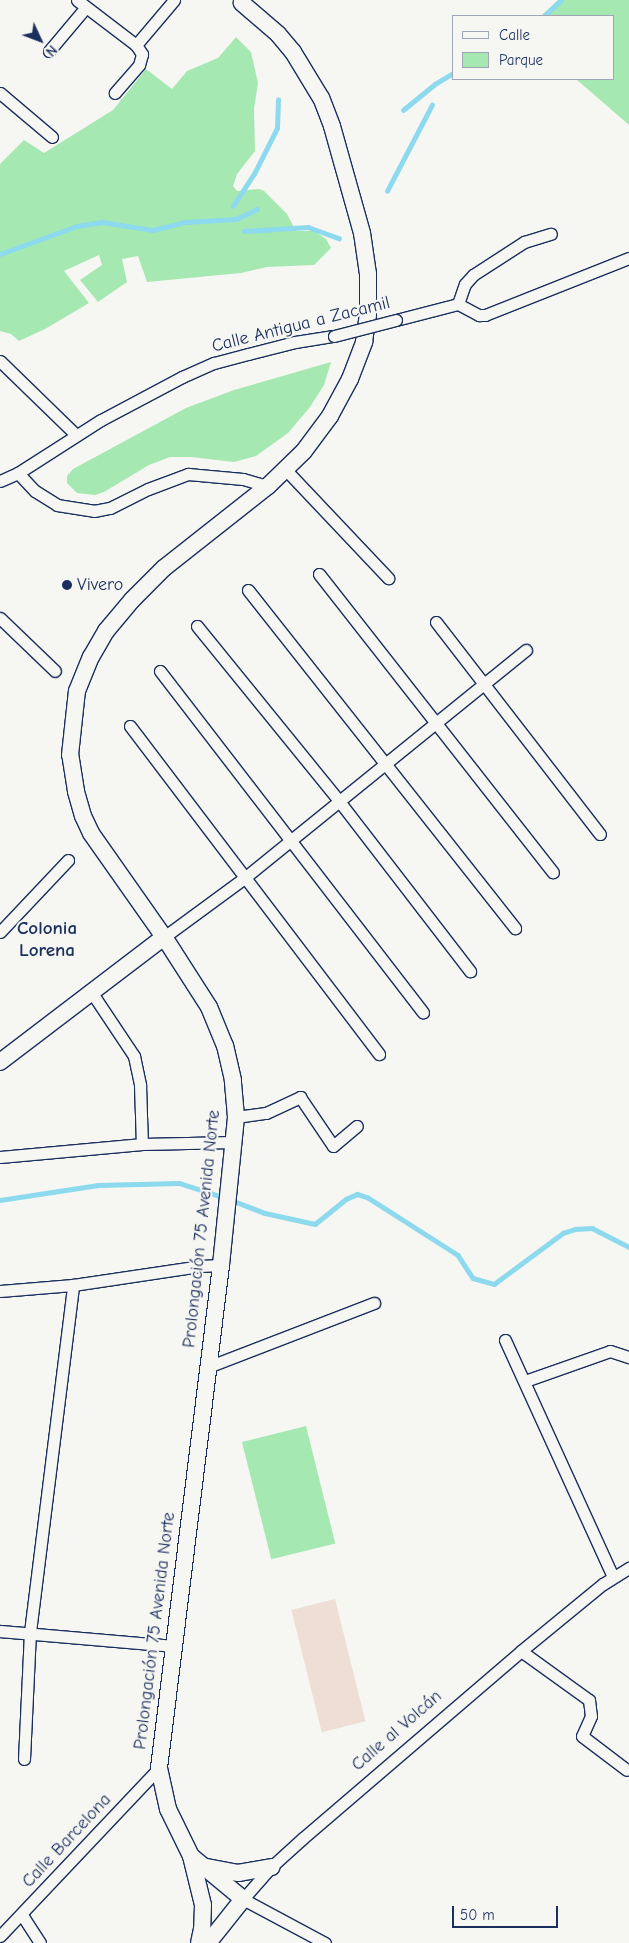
<!DOCTYPE html>
<meta charset="utf-8">
<style>
body{margin:0}
#map{position:relative;width:629px;height:1943px;overflow:hidden;background:#f6f6f2;font-family:"Comic Neue",sans-serif}
div>[style]{position:absolute}
[style*='--x']{left:calc(var(--x)*1px);top:calc(var(--y)*1px);width:calc(var(--w)*1px);rotate:calc(var(--a)*1deg)}
.built>*{inset:0;background:#eeded6;transform-origin:0 0}
.green>*{inset:0;background:#a6e8b1;transform-origin:0 0}
.stream>*{height:4.5px;margin:-2.25px;padding:0 2.25px;transform-origin:2.25px;border-radius:2.25px;background:#8dd9ed}
.roads{filter:drop-shadow(1px 0 #1b2f5e) drop-shadow(-1px 0 #1b2f5e) drop-shadow(0 1px #1b2f5e) drop-shadow(0 -1px #1b2f5e)}
.street>*{height:11px;margin:-5.5px;padding:0 5.5px;transform-origin:5.5px;border-radius:5.5px;background:#f6f6f2}
.secondary>*{height:16px;margin:-8px;padding:0 8px;transform-origin:8px;border-radius:8px;background:#f6f6f2}
.bridges{filter:drop-shadow(1px 0 #1b2f5e) drop-shadow(-1px 0 #1b2f5e) drop-shadow(0 1px #1b2f5e) drop-shadow(0 -1px #1b2f5e)}
.street-bridge>*{height:11px;margin:-5.5px;padding:0 5.5px;transform-origin:5.5px;border-radius:5.5px;background:#f6f6f2}
.dots>*{width:14px;height:14px;translate:-50% -50%;box-sizing:border-box;border:2px solid #f6f6f2;border-radius:50%}
span{translate:-50% -50%;white-space:nowrap;text-align:center;line-height:1.15;-webkit-text-stroke:4px #f6f6f2;paint-order:stroke}
.street-label{font-size:18px;color:#1b2f5e}
.poi-label{font-size:18px;color:#1b2f5e}
.left{translate:0 -50%;text-align:left}
.neighbourhood-label{font-size:19px;color:#1b2f5e;font-weight:700}
.legend{position:absolute;left:452px;top:15px;width:162px;height:65px;box-sizing:border-box;background:#f6f6f2;border:1px solid #9ea6b7;margin:0;padding:6px 9px;list-style:none;font-size:15px;color:#1b2f5e}
.legend li{display:flex;align-items:center;gap:10px;height:25px}
.legend b{width:25px;border:1px solid #9ea6b7}
.north{position:absolute;left:15px;top:15px;width:50px;height:50px;-webkit-text-stroke:4px #f6f6f2;paint-order:stroke;rotate:133deg;font-size:14px;font-weight:700;line-height:20px;text-align:center;color:#1b2f5e}
.north::after{content:'';display:block;margin:auto;width:18px;height:22px;background:#1b2f5e;clip-path:polygon(50% 0,100% 100%,50% 72%,0 100%)}
.scale{position:absolute;left:452px;top:1906px;width:106px;height:22px;box-sizing:border-box;border:2px solid #1b2f5e;border-top:0;padding-left:6px;font-size:15px;line-height:18px;white-space:nowrap;color:#1b2f5e;-webkit-text-stroke:4px #f6f6f2;paint-order:stroke}
</style>
<div id="map">
<div class="built">
<div style="left:335px;top:1599px;width:126px;height:45px;rotate:76deg"></div>
</div>
<div class="green">
<div style="clip-path:polygon(558px 0,629px 0,629px 125px,576px 79px,613px 79px,613px 16px,541px 16px)"></div>
<div style="clip-path:polygon(236px 37px,251px 52px,258px 83px,254px 109px,255px 151px,237px 174px,233px 186px,237px 191px,259px 189px,264px 191px,287px 214px,296px 231px,314px 231px,326px 239px,331px 248px,314px 265px,267px 267px,241px 273px,147px 282px,138px 256px,122px 259px,127px 282px,98px 302px,80px 280px,102px 265px,99px 255px,64px 271px,89px 303px,45px 329px,19px 341px,11px 334px,0 331px,0 164px,24px 140px,44px 153px,113px 110px,146px 69px,172px 89px,187px 71px,218px 58px)"></div>
<div style="clip-path:polygon(331px 362px,324px 385px,310px 407px,288px 433px,256px 456px,234px 462px,191px 457px,170px 457px,149px 465px,104px 492px,95px 495px,77px 493px,67px 483px,67px 476px,73px 469px,186px 408px,234px 390px)"></div>
<div style="left:306px;top:1426px;width:121px;height:66px;rotate:76deg"></div>
</div>
<div class="stream">
<div style="--x:544;--y:16;--w:23;--a:-43"></div>
<div style="--x:403;--y:110;--w:41;--a:-39.1"></div>
<div style="--x:435;--y:84;--w:21;--a:-31"></div>
<div style="--x:387;--y:191;--w:97;--a:-62.4"></div>
<div style="--x:233;--y:206;--w:38;--a:-57"></div>
<div style="--x:254;--y:174;--w:51;--a:-63.4"></div>
<div style="--x:277;--y:128;--w:28;--a:-88"></div>
<div style="--x:244;--y:231;--w:64;--a:-3.6"></div>
<div style="--x:308;--y:227;--w:33;--a:20"></div>
<div style="--x:0;--y:254;--w:82;--a:-20"></div>
<div style="--x:77;--y:226;--w:25;--a:-9"></div>
<div style="--x:102;--y:222;--w:52;--a:8.9"></div>
<div style="--x:153;--y:230;--w:32;--a:-14"></div>
<div style="--x:184;--y:222;--w:52;--a:-3.3"></div>
<div style="--x:236;--y:219;--w:23;--a:-25"></div>
<div style="--x:0;--y:1200;--w:99;--a:-8.7"></div>
<div style="--x:98;--y:1185;--w:81;--a:-1.4"></div>
<div style="--x:179;--y:1183;--w:46;--a:17.7"></div>
<div style="--x:231;--y:1200;--w:36;--a:21"></div>
<div style="--x:265;--y:1213;--w:51;--a:12.4"></div>
<div style="--x:315;--y:1224;--w:40;--a:-39"></div>
<div style="--x:346;--y:1199;--w:12;--a:-24"></div>
<div style="--x:357;--y:1194;--w:10;--a:17"></div>
<div style="--x:367;--y:1197;--w:108;--a:32.5"></div>
<div style="--x:458;--y:1255;--w:27;--a:57"></div>
<div style="--x:473;--y:1278;--w:22;--a:16"></div>
<div style="--x:494;--y:1284;--w:86;--a:-36.5"></div>
<div style="--x:563;--y:1233;--w:13;--a:-18"></div>
<div style="--x:575;--y:1229;--w:17;--a:-3"></div>
<div style="--x:592;--y:1228;--w:42;--a:27.2"></div>
</div>
<div class="roads">
<div class="street">
<div style="--x:77;--y:0;--w:74;--a:37.3"></div>
<div style="--x:136;--y:45;--w:11;--a:56"></div>
<div style="--x:142;--y:54;--w:11;--a:105"></div>
<div style="--x:139;--y:65;--w:37;--a:131"></div>
<div style="--x:136;--y:45;--w:59;--a:-49.8"></div>
<div style="--x:49;--y:51;--w:57;--a:-49.9"></div>
<div style="--x:0;--y:93;--w:68;--a:40.2"></div>
<div style="--x:458;--y:304;--w:24;--a:28"></div>
<div style="--x:479;--y:315;--w:6;--a:0"></div>
<div style="--x:485;--y:315;--w:155;--a:-21.6"></div>
<div style="--x:458;--y:304;--w:21;--a:-71"></div>
<div style="--x:465;--y:284;--w:12;--a:-48"></div>
<div style="--x:473;--y:275;--w:61;--a:-32.9"></div>
<div style="--x:524;--y:242;--w:28;--a:-17"></div>
<div style="--x:396;--y:320;--w:64;--a:-14.5"></div>
<div style="--x:0;--y:361;--w:106;--a:44.2"></div>
<div style="--x:286;--y:470;--w:149;--a:46.6"></div>
<div style="--x:18;--y:473;--w:25;--a:47"></div>
<div style="--x:35;--y:491;--w:26;--a:32"></div>
<div style="--x:57;--y:505;--w:37;--a:9"></div>
<div style="--x:94;--y:511;--w:16;--a:-11"></div>
<div style="--x:110;--y:508;--w:42;--a:-26.6"></div>
<div style="--x:148;--y:489;--w:43;--a:-20.6"></div>
<div style="--x:188;--y:474;--w:55;--a:5.2"></div>
<div style="--x:243;--y:479;--w:26;--a:16"></div>
<div style="--x:0;--y:481;--w:20;--a:-24"></div>
<div style="--x:18;--y:473;--w:98;--a:-32.6"></div>
<div style="--x:101;--y:420;--w:92;--a:-28"></div>
<div style="--x:182;--y:377;--w:35;--a:-24"></div>
<div style="--x:214;--y:363;--w:35;--a:-15"></div>
<div style="--x:248;--y:354;--w:49;--a:-14.3"></div>
<div style="--x:295;--y:342;--w:39;--a:-9"></div>
<div style="--x:319;--y:574;--w:379;--a:51.9"></div>
<div style="--x:248;--y:590;--w:431;--a:51.7"></div>
<div style="--x:0;--y:618;--w:76;--a:43.9"></div>
<div style="--x:436;--y:622;--w:268;--a:52.3"></div>
<div style="--x:197;--y:626;--w:225;--a:50.9"></div>
<div style="--x:339;--y:801;--w:215;--a:52.4"></div>
<div style="--x:160;--y:671;--w:431;--a:52.4"></div>
<div style="--x:130;--y:726;--w:412;--a:52.8"></div>
<div style="--x:0;--y:932;--w:99;--a:-46.6"></div>
<div style="--x:164;--y:937;--w:98;--a:-36.3"></div>
<div style="--x:243;--y:879;--w:364;--a:-39"></div>
<div style="--x:92;--y:993;--w:76;--a:56.3"></div>
<div style="--x:134;--y:1056;--w:30;--a:78"></div>
<div style="--x:140;--y:1085;--w:59;--a:88.1"></div>
<div style="--x:236;--y:1117;--w:30;--a:-8"></div>
<div style="--x:266;--y:1113;--w:38;--a:-25"></div>
<div style="--x:300;--y:1097;--w:59;--a:56"></div>
<div style="--x:333;--y:1146;--w:31;--a:-40"></div>
<div style="--x:0;--y:1157;--w:143;--a:-5.2"></div>
<div style="--x:142;--y:1144;--w:91;--a:-1.3"></div>
<div style="--x:0;--y:1291;--w:73;--a:-4.7"></div>
<div style="--x:73;--y:1285;--w:128;--a:-8.5"></div>
<div style="--x:200;--y:1266;--w:21;--a:-3"></div>
<div style="--x:505;--y:1340;--w:260;--a:65.5"></div>
<div style="--x:208;--y:1367;--w:178;--a:-21.1"></div>
<div style="--x:525;--y:1381;--w:90;--a:-19.4"></div>
<div style="--x:610;--y:1351;--w:20;--a:18"></div>
<div style="--x:0;--y:1631;--w:175;--a:4.9"></div>
<div style="--x:521;--y:1651;--w:84;--a:35.8"></div>
<div style="--x:589;--y:1700;--w:16;--a:83"></div>
<div style="--x:591;--y:1716;--w:22;--a:114"></div>
<div style="--x:582;--y:1736;--w:56;--a:37.1"></div>
<div style="--x:24;--y:1759;--w:127;--a:-87.3"></div>
<div style="--x:30;--y:1632;--w:350;--a:-82.9"></div>
<div style="--x:22;--y:1915;--w:33;--a:57"></div>
<div style="--x:0;--y:1936;--w:231;--a:-46.6"></div>
<div style="--x:325;--y:1943;--w:93;--a:-151.8"></div>
<div style="--x:243;--y:1899;--w:43;--a:-48.8"></div>
<div style="--x:271;--y:1867;--w:43;--a:-42.2"></div>
<div style="--x:303;--y:1838;--w:287;--a:-40.6"></div>
<div style="--x:521;--y:1651;--w:106;--a:-39.3"></div>
<div style="--x:603;--y:1584;--w:31;--a:-32"></div>
</div>
<div class="secondary">
<div style="--x:0;--y:1062;--w:206;--a:-37.3"></div>
<div style="--x:191;--y:1856;--w:50;--a:76.2"></div>
<div style="--x:203;--y:1905;--w:24;--a:92"></div>
<div style="--x:202;--y:1929;--w:14;--a:102"></div>
<div style="--x:207;--y:1867;--w:32;--a:11"></div>
<div style="--x:238;--y:1873;--w:34;--a:-10"></div>
<div style="--x:208;--y:1943;--w:56;--a:-51.5"></div>
<div style="--x:243;--y:1899;--w:67;--a:-140.4"></div>
<div style="--x:191;--y:1856;--w:52;--a:-116.1"></div>
<div style="--x:168;--y:1809;--w:42;--a:-102.4"></div>
<div style="--x:159;--y:1768;--w:507;--a:-82.97"></div>
<div style="--x:221;--y:1265;--w:149;--a:-84.2"></div>
<div style="--x:236;--y:1117;--w:37;--a:-95"></div>
<div style="--x:233;--y:1080;--w:35;--a:-103"></div>
<div style="--x:225;--y:1046;--w:42;--a:-112.3"></div>
<div style="--x:209;--y:1007;--w:83;--a:-122.7"></div>
<div style="--x:164;--y:937;--w:127;--a:-125.1"></div>
<div style="--x:91;--y:833;--w:19;--a:-115"></div>
<div style="--x:83;--y:816;--w:26;--a:-106"></div>
<div style="--x:76;--y:791;--w:36;--a:-99"></div>
<div style="--x:70;--y:755;--w:64;--a:-83.8"></div>
<div style="--x:77;--y:691;--w:37;--a:-68"></div>
<div style="--x:91;--y:657;--w:30;--a:-60"></div>
<div style="--x:106;--y:631;--w:40;--a:-50"></div>
<div style="--x:132;--y:600;--w:45;--a:-45"></div>
<div style="--x:164;--y:568;--w:132;--a:-38.3"></div>
<div style="--x:268;--y:486;--w:50;--a:-44.2"></div>
<div style="--x:304;--y:451;--w:44;--a:-53.4"></div>
<div style="--x:330;--y:416;--w:42;--a:-61.6"></div>
<div style="--x:350;--y:379;--w:40;--a:-69"></div>
<div style="--x:364;--y:342;--w:27;--a:-82"></div>
<div style="--x:368;--y:315;--w:41;--a:-90"></div>
<div style="--x:368;--y:274;--w:41;--a:-98.3"></div>
<div style="--x:362;--y:233;--w:111;--a:-105.7"></div>
<div style="--x:332;--y:126;--w:30;--a:-111"></div>
<div style="--x:321;--y:98;--w:54;--a:-121.3"></div>
<div style="--x:293;--y:52;--w:23;--a:-130"></div>
<div style="--x:278;--y:34;--w:48;--a:-139.3"></div>
</div>
</div>
<div class="bridges">
<div class="street-bridge">
<div style="--x:334;--y:336;--w:64;--a:-14.5"></div>
</div>
</div>
<div class="dots">
<div style="left:67px;top:585px;background:#1b2f5e"></div>
</div>
<div class="street-label">
<span style="left:301px;top:325px;rotate:-14deg">Calle Antigua a Zacamil</span>
<span style="left:202px;top:1229px;rotate:-84deg">Prolongación 75 Avenida Norte</span>
<span style="left:155px;top:1631px;rotate:-83deg">Prolongación 75 Avenida Norte</span>
<span style="left:397px;top:1731px;rotate:-41deg">Calle al Volcán</span>
<span style="left:67px;top:1841px;rotate:-47deg">Calle Barcelona</span>
</div>
<div class="poi-label">
<span class="left" style="left:77px;top:585px">Vivero</span>
</div>
<div class="neighbourhood-label">
<span style="left:47px;top:940px">Colonia<br>Lorena</span>
</div>
<ul class="legend">
<li><b style="height:6px;background:#f6f6f2"></b>Calle</li>
<li><b style="height:14px;background:#a6e8b1"></b>Parque</li>
</ul>
<div class="north">N</div>
<div class="scale">50 m</div>
</div>
